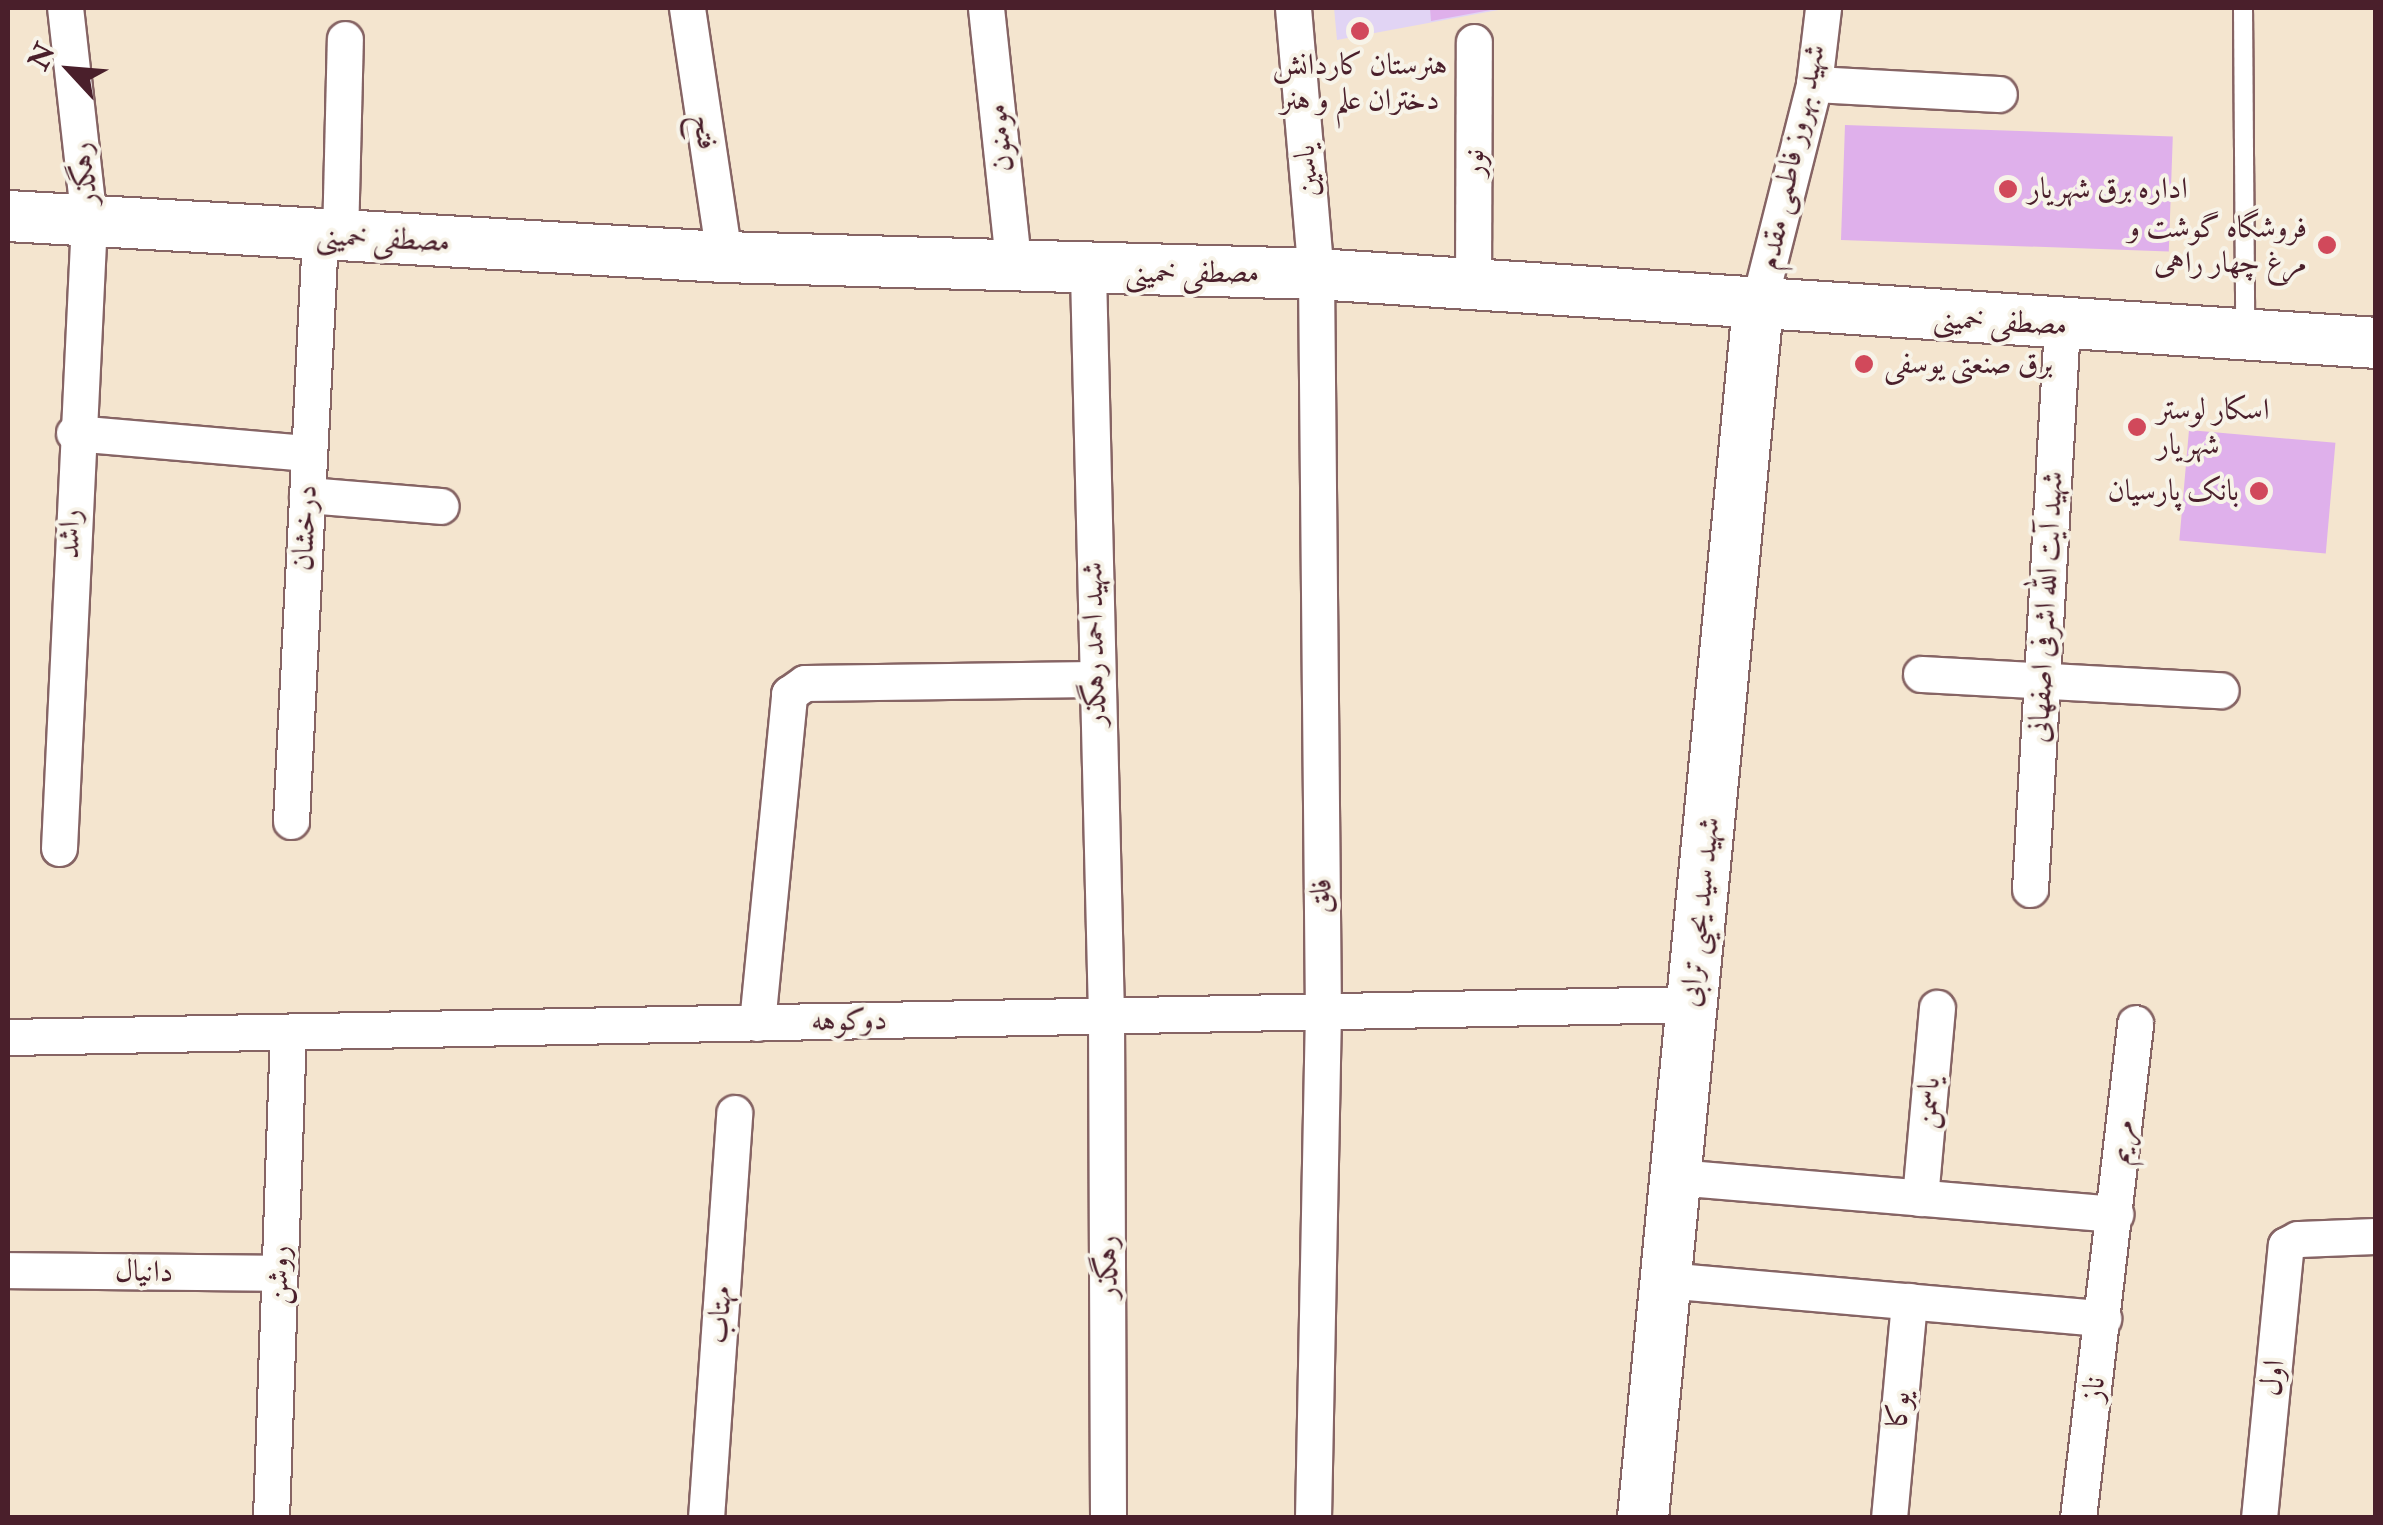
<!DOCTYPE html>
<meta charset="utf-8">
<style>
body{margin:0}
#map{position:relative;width:2383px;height:1525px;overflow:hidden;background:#f4e5cf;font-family:"IM FELL Double Pica",Amiri,serif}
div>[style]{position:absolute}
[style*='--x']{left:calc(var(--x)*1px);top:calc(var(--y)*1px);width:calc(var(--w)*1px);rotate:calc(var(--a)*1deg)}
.built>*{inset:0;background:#e1d4f4}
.building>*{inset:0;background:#dfb0eb;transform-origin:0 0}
.roads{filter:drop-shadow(2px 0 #866464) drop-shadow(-2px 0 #866464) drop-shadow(0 2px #866464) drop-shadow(0 -2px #866464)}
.lane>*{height:18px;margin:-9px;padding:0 9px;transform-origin:9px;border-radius:9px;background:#fff}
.street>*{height:35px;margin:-17.5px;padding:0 17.5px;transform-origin:17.5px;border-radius:17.5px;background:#fff}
.secondary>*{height:50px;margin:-25px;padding:0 25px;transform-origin:25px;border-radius:25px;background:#fff}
.dots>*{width:28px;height:28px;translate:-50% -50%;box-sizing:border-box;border:5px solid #f7f3e8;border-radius:50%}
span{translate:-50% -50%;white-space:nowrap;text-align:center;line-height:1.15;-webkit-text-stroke:8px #f7f3e8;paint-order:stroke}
.poi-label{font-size:30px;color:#4a1f2b}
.left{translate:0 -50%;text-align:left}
.right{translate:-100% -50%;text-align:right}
.street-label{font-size:30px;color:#4a1f2b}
.frame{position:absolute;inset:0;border:10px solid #4a1f2b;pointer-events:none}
.north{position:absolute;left:20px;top:20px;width:100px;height:100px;-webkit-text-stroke:8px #f7f3e8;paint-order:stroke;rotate:296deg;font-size:28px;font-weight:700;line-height:40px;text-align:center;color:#4a1f2b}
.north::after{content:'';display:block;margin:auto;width:35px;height:45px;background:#4a1f2b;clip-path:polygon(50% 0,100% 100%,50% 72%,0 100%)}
</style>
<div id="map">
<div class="built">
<div style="clip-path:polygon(1334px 8px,1509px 8px,1337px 40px)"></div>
</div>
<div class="building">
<div style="clip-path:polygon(1430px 8px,1496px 8px,1496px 9px,1431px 21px)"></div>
<div style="left:1845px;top:125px;width:328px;height:115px;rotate:2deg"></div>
<div style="left:2189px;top:430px;width:147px;height:111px;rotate:5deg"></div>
</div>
<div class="roads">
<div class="lane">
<div style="--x:2243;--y:8;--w:324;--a:89.6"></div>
</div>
<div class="street">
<div style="--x:687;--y:8;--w:252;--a:81.5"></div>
<div style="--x:986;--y:8;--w:262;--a:83.9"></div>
<div style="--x:1293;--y:8;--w:267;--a:85.1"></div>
<div style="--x:1316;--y:274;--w:737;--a:89.46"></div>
<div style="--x:1323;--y:1011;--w:507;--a:91.13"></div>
<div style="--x:1814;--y:84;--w:185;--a:3.1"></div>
<div style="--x:340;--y:238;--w:199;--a:-88.6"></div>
<div style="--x:1088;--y:273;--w:743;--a:88.61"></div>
<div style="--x:1106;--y:1016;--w:502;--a:89.77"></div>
<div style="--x:1473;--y:285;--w:243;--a:-89.8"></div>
<div style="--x:1758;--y:306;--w:229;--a:-75.8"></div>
<div style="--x:1814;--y:84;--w:77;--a:-83.2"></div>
<div style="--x:74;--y:433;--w:235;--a:4.9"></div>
<div style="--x:307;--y:495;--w:134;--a:4.7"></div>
<div style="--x:1921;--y:674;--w:300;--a:3.1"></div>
<div style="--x:291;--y:821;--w:586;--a:-87.16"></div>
<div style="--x:59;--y:848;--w:628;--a:-87.26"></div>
<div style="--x:89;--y:221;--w:214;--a:-96.4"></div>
<div style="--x:2030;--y:889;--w:565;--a:-86.75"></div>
<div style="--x:757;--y:1023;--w:331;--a:-84.4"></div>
<div style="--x:789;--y:694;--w:19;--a:-35"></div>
<div style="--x:805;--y:683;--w:288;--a:-0.8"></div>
<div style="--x:8;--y:1037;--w:1683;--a:-1.12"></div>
<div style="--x:1675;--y:1177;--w:442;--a:4.8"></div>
<div style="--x:1920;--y:1198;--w:191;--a:-84.9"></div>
<div style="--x:9;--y:1270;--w:270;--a:0.6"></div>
<div style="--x:1665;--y:1280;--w:440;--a:5"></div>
<div style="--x:271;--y:1518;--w:486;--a:-88"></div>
<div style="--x:706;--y:1518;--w:406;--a:-86"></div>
<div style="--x:1889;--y:1518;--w:218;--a:-84.7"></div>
<div style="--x:2078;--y:1518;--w:498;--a:-83.4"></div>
<div style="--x:2259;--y:1518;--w:274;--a:-84.4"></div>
<div style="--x:2286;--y:1245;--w:13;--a:-27"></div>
<div style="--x:2298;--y:1239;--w:78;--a:-2.2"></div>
</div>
<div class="secondary">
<div style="--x:8;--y:216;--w:717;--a:3.28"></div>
<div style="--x:724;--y:257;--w:592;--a:1.64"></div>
<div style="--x:1316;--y:274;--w:1062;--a:3.72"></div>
<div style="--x:1643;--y:1518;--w:1217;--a:-84.58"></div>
</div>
</div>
<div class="dots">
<div style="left:1360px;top:31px;background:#d1495b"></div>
<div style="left:2008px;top:189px;background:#d1495b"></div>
<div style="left:2327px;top:245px;background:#d1495b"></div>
<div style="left:1864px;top:364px;background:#d1495b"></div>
<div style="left:2137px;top:427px;background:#d1495b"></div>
<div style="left:2259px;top:491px;background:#d1495b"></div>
</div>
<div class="poi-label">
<span style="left:1360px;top:82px">هنرستان کاردانش<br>دختران علم و هنر</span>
<span class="left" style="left:2028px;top:189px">اداره برق شهریار</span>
<span class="right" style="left:2307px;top:245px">فروشگاه گوشت و<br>مرغ چهار راهی</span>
<span class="left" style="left:1884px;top:364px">برق صنعتی یوسفی</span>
<span class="left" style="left:2157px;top:427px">اسکار لوستر<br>شهریار</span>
<span class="right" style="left:2239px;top:491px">بانک پارسیان</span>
</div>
<div class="street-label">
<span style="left:705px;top:132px;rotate:82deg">فتح</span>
<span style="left:1000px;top:138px;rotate:-96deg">مومنون</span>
<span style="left:1792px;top:157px;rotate:-78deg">شهید بهروز فاطمی مقدم</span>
<span style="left:1474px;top:163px;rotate:-90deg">نور</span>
<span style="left:1307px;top:171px;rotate:-95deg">یاسین</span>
<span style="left:84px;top:174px;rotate:-96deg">رهگذر</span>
<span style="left:383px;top:239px;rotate:3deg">مصطفی خمینی</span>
<span style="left:1192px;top:273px">مصطفی خمینی</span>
<span style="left:2000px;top:322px;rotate:3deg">مصطفی خمینی</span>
<span style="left:305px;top:528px;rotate:-87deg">درخشان</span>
<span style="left:70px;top:534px;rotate:-88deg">راشد</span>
<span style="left:2046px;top:607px;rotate:-87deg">شهید آیت الله اشرفی اصفهانی</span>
<span style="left:1094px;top:644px;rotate:-91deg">شهید احمد رهگذر</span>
<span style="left:1322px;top:896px;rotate:-91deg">فلق</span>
<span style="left:1700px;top:912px;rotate:-84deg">شهید سید یحیی ترابی</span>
<span style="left:849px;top:1021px;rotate:-1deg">دوکوهه</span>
<span style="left:1928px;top:1103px;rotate:-85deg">یاسمن</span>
<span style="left:2122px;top:1142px;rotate:-84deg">مریم</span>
<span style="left:1107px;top:1267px;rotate:-90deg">رهگذر</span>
<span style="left:144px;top:1272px;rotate:1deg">دانیال</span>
<span style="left:279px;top:1275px;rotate:-88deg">روشن</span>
<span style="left:720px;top:1315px;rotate:-86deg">مهتاب</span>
<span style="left:2273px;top:1378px;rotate:-84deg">اول</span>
<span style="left:2094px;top:1389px;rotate:-83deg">ناز</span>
<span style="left:1899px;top:1409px;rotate:-85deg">یوکا</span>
</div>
<div class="frame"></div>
<div class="north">N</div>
</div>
